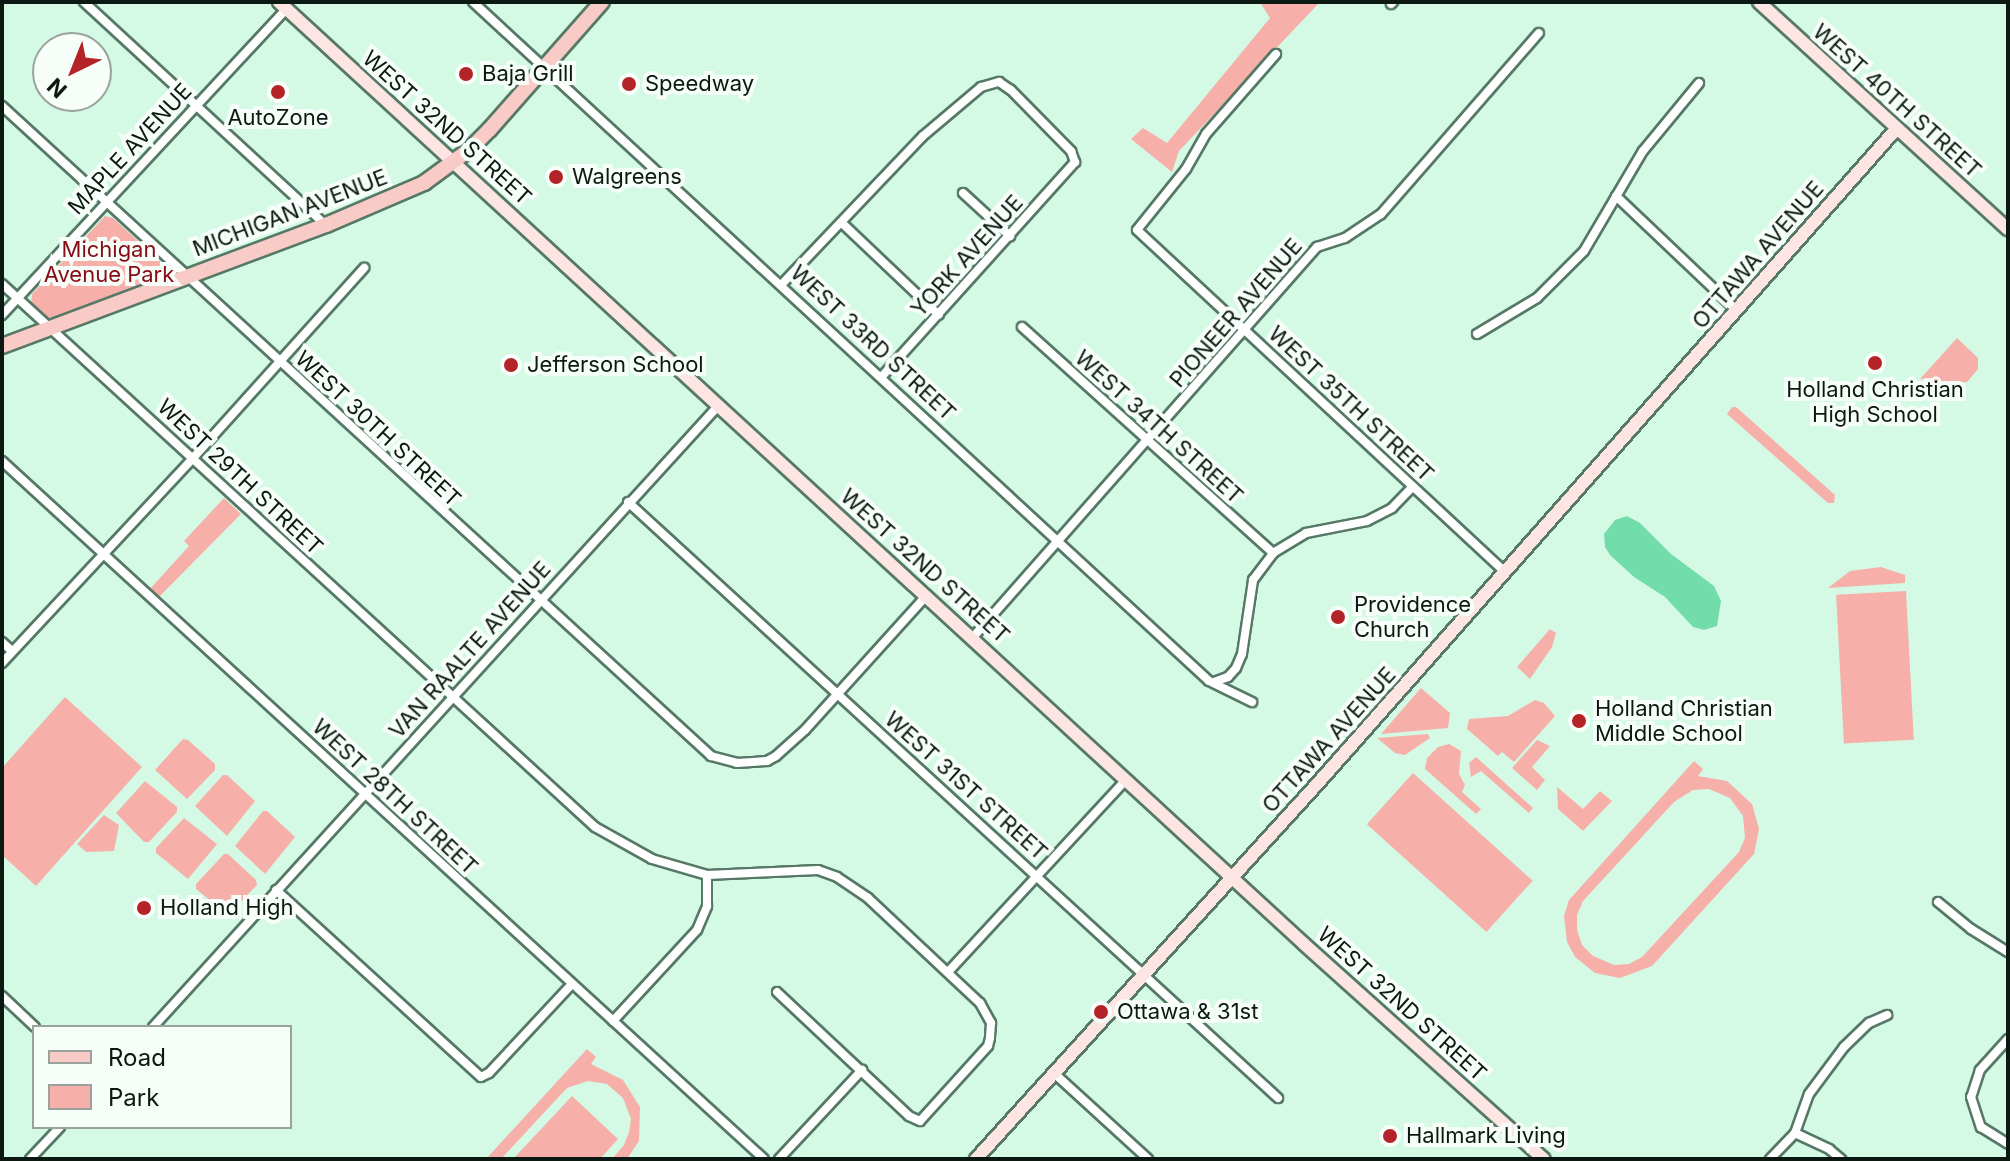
<!DOCTYPE html>
<style>
body{margin:0}
#map{position:relative;width:2010px;height:1161px;overflow:hidden;background:#d4fae5;font-family:Inter,sans-serif}
div>[style]{position:absolute}
[style*='--x']{left:calc(var(--x)*1px);top:calc(var(--y)*1px);width:calc(var(--w)*1px);rotate:calc(var(--a)*1deg)}
.green>*{inset:0;background:#f6b0a9;transform-origin:0 0}
.water>*{inset:0;background:#72ddab}
.roads{filter:drop-shadow(2px 0 #567866) drop-shadow(-2px 0 #567866) drop-shadow(0 2px #567866) drop-shadow(0 -2px #567866)}
.street>*{height:8px;margin:-4px;padding:0 4px;transform-origin:4px;border-radius:4px;background:#fff}
.secondary>*{height:12px;margin:-6px;padding:0 6px;transform-origin:6px;border-radius:6px;background:#fce5e3}
.primary>*{height:14px;margin:-7px;padding:0 7px;transform-origin:7px;border-radius:7px;background:#f9cbc7}
.dots>*{width:22px;height:22px;translate:-50% -50%;box-sizing:border-box;border:4px solid #f7fefa;border-radius:50%}
span{translate:-50% -50%;white-space:nowrap;text-align:center;line-height:1.15;-webkit-text-stroke:8px #f7fefa;paint-order:stroke}
.poi-label{font-size:22px;color:#0b1912}
.left{translate:0 -50%;text-align:left}
.street-label{font-size:22px;color:#0b1912}
.park-label{font-size:22px;color:#860b14}
.frame{position:absolute;inset:0;border:4px solid #0b1912;pointer-events:none}
.legend{position:absolute;left:32px;top:1025px;width:260px;height:104px;box-sizing:border-box;background:#f7fefa;border:2px solid #99a29d;margin:0;padding:10px 14px;list-style:none;font-size:24px;color:#0b1912}
.legend li{display:flex;align-items:center;gap:16px;height:40px}
.legend b{width:40px;border:2px solid #99a29d}
.north{position:absolute;left:32px;top:32px;width:80px;height:80px;box-sizing:border-box;background:#f7fefa;border:2px solid #99a29d;border-radius:50%;rotate:223deg;font-size:22px;font-weight:700;line-height:32px;text-align:center;color:#0b1912}
.north::after{content:'';display:block;margin:auto;width:28px;height:36px;background:#b32327;clip-path:polygon(50% 0,100% 100%,50% 72%,0 100%)}
</style>
<div id="map">
<div class="green">
<div style="clip-path:polygon(1260px 2px,1320px 2px,1179px 151px,1172px 172px,1131px 139px,1143px 128px,1167px 143px,1270px 18px)"></div>
<div style="clip-path:polygon(105px 216px,113px 218px,163px 264px,162px 276px,56px 318px,44px 317px,31px 304px,32px 294px)"></div>
<div style="clip-path:polygon(1957px 338px,1978px 358px,1978px 369px,1967px 382px,1927px 385px,1927px 379px,1920px 379px)"></div>
<div style="clip-path:polygon(1732px 407px,1736px 407px,1835px 495px,1834px 503px,1828px 503px,1727px 414px)"></div>
<div style="clip-path:polygon(224px 498px,241px 514px,158px 598px,149px 590px,189px 546px,184px 541px)"></div>
<div style="clip-path:polygon(1881px 567px,1905px 575px,1905px 583px,1828px 588px,1850px 571px)"></div>
<div style="left:1906px;top:591px;width:149px;height:70px;rotate:87deg"></div>
<div style="clip-path:polygon(1550px 629px,1556px 633px,1552px 647px,1530px 679px,1517px 667px)"></div>
<div style="clip-path:polygon(1421px 688px,1450px 713px,1448px 728px,1381px 734px)"></div>
<div style="clip-path:polygon(65px 697px,142px 767px,36px 886px,2px 855px,2px 768px)"></div>
<div style="clip-path:polygon(1535px 700px,1544px 703px,1555px 716px,1514px 762px,1502px 752px,1498px 756px,1467px 729px,1469px 719px,1508px 716px)"></div>
<div style="clip-path:polygon(1428px 734px,1430px 738px,1405px 755px,1395px 753px,1377px 738px)"></div>
<div style="clip-path:polygon(183px 739px,188px 740px,215px 764px,215px 770px,187px 799px,155px 770px)"></div>
<div style="clip-path:polygon(1537px 740px,1550px 746px,1532px 767px,1545px 780px,1537px 790px,1512px 768px)"></div>
<div style="clip-path:polygon(1449px 744px,1461px 751px,1459px 774px,1465px 785px,1462px 792px,1481px 809px,1476px 814px,1425px 769px,1427px 758px,1438px 747px)"></div>
<div style="clip-path:polygon(1476px 757px,1533px 808px,1529px 813px,1481px 771px,1471px 777px,1469px 763px)"></div>
<div style="clip-path:polygon(evenodd,1694px 761px,1703px 769px,1698px 776px,1727px 781px,1752px 804px,1759px 829px,1754px 854px,1652px 966px,1620px 978px,1595px 973px,1575px 957px,1567px 942px,1564px 916px,1569px 900px,1694px 761px,1709px 789px,1730px 798px,1743px 816px,1745px 838px,1739px 852px,1642px 957px,1629px 964px,1614px 965px,1593px 956px,1582px 945px,1577px 930px,1577px 915px,1583px 901px,1674px 802px,1693px 790px,1709px 789px)"></div>
<div style="left:1413px;top:773px;width:161px;height:69px;rotate:42deg"></div>
<div style="clip-path:polygon(223px 775px,227px 775px,255px 801px,227px 836px,195px 806px)"></div>
<div style="clip-path:polygon(145px 781px,177px 807px,177px 812px,149px 842px,144px 842px,116px 813px)"></div>
<div style="clip-path:polygon(1557px 787px,1583px 809px,1600px 791px,1612px 801px,1583px 831px,1558px 809px)"></div>
<div style="clip-path:polygon(263px 811px,267px 811px,295px 837px,265px 874px,235px 846px)"></div>
<div style="clip-path:polygon(104px 815px,119px 825px,114px 851px,86px 852px,77px 844px)"></div>
<div style="clip-path:polygon(184px 818px,217px 844px,188px 879px,156px 853px,156px 848px)"></div>
<div style="clip-path:polygon(224px 854px,228px 854px,256px 880px,257px 885px,228px 915px,196px 889px,196px 884px)"></div>
<div style="clip-path:polygon(587px 1049px,596px 1057px,591px 1064px,623px 1080px,640px 1107px,639px 1141px,627px 1159px,612px 1159px,624px 1145px,629px 1132px,631px 1119px,623px 1098px,607px 1084px,588px 1081px,567px 1088px,501px 1159px,486px 1159px)"></div>
<div style="clip-path:polygon(572px 1096px,618px 1139px,600px 1159px,513px 1159px)"></div>
</div>
<div class="water">
<div style="clip-path:polygon(1627px 516px,1640px 523px,1671px 554px,1714px 586px,1721px 601px,1717px 626px,1704px 630px,1693px 627px,1665px 597px,1634px 577px,1610px 555px,1605px 547px,1604px 534px,1615px 520px)"></div>
</div>
<div class="roads">
<div class="street">
<div style="--x:84;--y:2;--w:329;--a:42.7"></div>
<div style="--x:473;--y:2;--w:1001;--a:42.69"></div>
<div style="--x:1209;--y:681;--w:48;--a:26"></div>
<div style="--x:1391;--y:4;--w:3;--a:-45"></div>
<div style="--x:1276;--y:54;--w:106;--a:131.2"></div>
<div style="--x:1206;--y:134;--w:40;--a:119.7"></div>
<div style="--x:1186;--y:169;--w:78;--a:128.8"></div>
<div style="--x:1137;--y:230;--w:502;--a:42.9"></div>
<div style="--x:2;--y:106;--w:962;--a:42.51"></div>
<div style="--x:711;--y:756;--w:27;--a:15"></div>
<div style="--x:737;--y:763;--w:30;--a:-4"></div>
<div style="--x:767;--y:761;--w:10;--a:-29"></div>
<div style="--x:776;--y:756;--w:39;--a:-42"></div>
<div style="--x:805;--y:730;--w:182;--a:-47.9"></div>
<div style="--x:963;--y:193;--w:64;--a:42.5"></div>
<div style="--x:1616;--y:196;--w:166;--a:43.5"></div>
<div style="--x:843;--y:224;--w:132;--a:43.5"></div>
<div style="--x:2;--y:284;--w:804;--a:42.48"></div>
<div style="--x:595;--y:827;--w:65;--a:29.3"></div>
<div style="--x:652;--y:859;--w:57;--a:16.2"></div>
<div style="--x:707;--y:875;--w:111;--a:-2.6"></div>
<div style="--x:818;--y:870;--w:20;--a:20"></div>
<div style="--x:837;--y:877;--w:37;--a:34"></div>
<div style="--x:868;--y:898;--w:154;--a:43.2"></div>
<div style="--x:980;--y:1003;--w:23;--a:61"></div>
<div style="--x:991;--y:1023;--w:15;--a:94"></div>
<div style="--x:990;--y:1038;--w:8;--a:104"></div>
<div style="--x:988;--y:1046;--w:101;--a:132.2"></div>
<div style="--x:920;--y:1121;--w:12;--a:-156"></div>
<div style="--x:909;--y:1116;--w:181;--a:-136.8"></div>
<div style="--x:782;--y:284;--w:204;--a:-46.4"></div>
<div style="--x:923;--y:136;--w:76;--a:-40.2"></div>
<div style="--x:981;--y:87;--w:19;--a:-16"></div>
<div style="--x:999;--y:82;--w:14;--a:34"></div>
<div style="--x:1011;--y:90;--w:86;--a:45.5"></div>
<div style="--x:1071;--y:151;--w:12;--a:70"></div>
<div style="--x:1075;--y:162;--w:288;--a:132"></div>
<div style="--x:2;--y:315;--w:417;--a:-47.1"></div>
<div style="--x:1022;--y:327;--w:338;--a:42"></div>
<div style="--x:1477;--y:334;--w:70;--a:-31"></div>
<div style="--x:1537;--y:298;--w:66;--a:-45"></div>
<div style="--x:1584;--y:251;--w:116;--a:-59.5"></div>
<div style="--x:1643;--y:151;--w:88;--a:-50.5"></div>
<div style="--x:2;--y:461;--w:1033;--a:42.49"></div>
<div style="--x:628;--y:502;--w:882;--a:42.52"></div>
<div style="--x:974;--y:636;--w:519;--a:-48.6"></div>
<div style="--x:1317;--y:247;--w:29;--a:-18"></div>
<div style="--x:1345;--y:238;--w:43;--a:-33.7"></div>
<div style="--x:1381;--y:214;--w:240;--a:-48.9"></div>
<div style="--x:2;--y:642;--w:13;--a:42"></div>
<div style="--x:2;--y:663;--w:280;--a:-47"></div>
<div style="--x:193;--y:458;--w:256;--a:-48"></div>
<div style="--x:1214;--y:682;--w:15;--a:-20"></div>
<div style="--x:1228;--y:677;--w:12;--a:-48"></div>
<div style="--x:1236;--y:668;--w:15;--a:-67"></div>
<div style="--x:1242;--y:654;--w:75;--a:-81.5"></div>
<div style="--x:1253;--y:580;--w:34;--a:-53"></div>
<div style="--x:1273;--y:553;--w:39;--a:-31"></div>
<div style="--x:1306;--y:533;--w:62;--a:-11.1"></div>
<div style="--x:1367;--y:521;--w:28;--a:-27"></div>
<div style="--x:1392;--y:508;--w:30;--a:-46"></div>
<div style="--x:276;--y:890;--w:277;--a:42.4"></div>
<div style="--x:481;--y:1077;--w:9;--a:-27"></div>
<div style="--x:489;--y:1073;--w:122;--a:-47"></div>
<div style="--x:1938;--y:902;--w:43;--a:39.3"></div>
<div style="--x:1971;--y:929;--w:44;--a:31.9"></div>
<div style="--x:948;--y:972;--w:262;--a:-47.2"></div>
<div style="--x:2;--y:996;--w:45;--a:43.2"></div>
<div style="--x:613;--y:1021;--w:124;--a:-47.3"></div>
<div style="--x:697;--y:930;--w:26;--a:-67"></div>
<div style="--x:707;--y:906;--w:31;--a:-90"></div>
<div style="--x:153;--y:1027;--w:841;--a:-47.7"></div>
<div style="--x:2008;--y:1039;--w:42;--a:132.1"></div>
<div style="--x:1980;--y:1070;--w:28;--a:108"></div>
<div style="--x:1971;--y:1097;--w:32;--a:72"></div>
<div style="--x:1981;--y:1127;--w:32;--a:32"></div>
<div style="--x:1055;--y:1074;--w:126;--a:42.4"></div>
<div style="--x:1795;--y:1133;--w:38;--a:25"></div>
<div style="--x:1829;--y:1149;--w:16;--a:40"></div>
<div style="--x:30;--y:1159;--w:44;--a:-46.8"></div>
<div style="--x:779;--y:1159;--w:122;--a:-47"></div>
<div style="--x:1770;--y:1159;--w:36;--a:-46"></div>
<div style="--x:1795;--y:1133;--w:41;--a:-70.3"></div>
<div style="--x:1809;--y:1094;--w:59;--a:-53.3"></div>
<div style="--x:1844;--y:1047;--w:35;--a:-44"></div>
<div style="--x:1869;--y:1023;--w:20;--a:-24"></div>
</div>
<div class="secondary">
<div style="--x:279;--y:2;--w:1392;--a:42.58"></div>
<div style="--x:1304;--y:944;--w:322;--a:41.9"></div>
<div style="--x:1759;--y:2;--w:337;--a:42.4"></div>
<div style="--x:976;--y:1159;--w:508;--a:-47.71"></div>
<div style="--x:1318;--y:783;--w:874;--a:-48.52"></div>
</div>
<div class="primary">
<div style="--x:2;--y:346;--w:346;--a:-20.5"></div>
<div style="--x:326;--y:225;--w:107;--a:-23.2"></div>
<div style="--x:424;--y:183;--w:56;--a:-36.3"></div>
<div style="--x:469;--y:150;--w:30;--a:-45"></div>
<div style="--x:490;--y:129;--w:169;--a:-48.6"></div>
</div>
</div>
<div class="dots">
<div style="left:466px;top:74px;background:#b32327"></div>
<div style="left:629px;top:84px;background:#b32327"></div>
<div style="left:278px;top:92px;background:#b32327"></div>
<div style="left:556px;top:177px;background:#b32327"></div>
<div style="left:1875px;top:363px;background:#b32327"></div>
<div style="left:511px;top:365px;background:#b32327"></div>
<div style="left:1338px;top:617px;background:#b32327"></div>
<div style="left:1579px;top:721px;background:#b32327"></div>
<div style="left:144px;top:908px;background:#b32327"></div>
<div style="left:1101px;top:1012px;background:#b32327"></div>
<div style="left:1390px;top:1136px;background:#b32327"></div>
</div>
<div class="poi-label">
<span class="left" style="left:482px;top:74px">Baja Grill</span>
<span class="left" style="left:645px;top:84px">Speedway</span>
<span style="left:278px;top:118px">AutoZone</span>
<span class="left" style="left:572px;top:177px">Walgreens</span>
<span class="left" style="left:527px;top:365px">Jefferson School</span>
<span style="left:1875px;top:402px">Holland Christian<br>High School</span>
<span class="left" style="left:1354px;top:617px">Providence<br>Church</span>
<span class="left" style="left:1595px;top:721px">Holland Christian<br>Middle School</span>
<span class="left" style="left:160px;top:908px">Holland High</span>
<span class="left" style="left:1117px;top:1012px">Ottawa &amp; 31st</span>
<span class="left" style="left:1406px;top:1136px">Hallmark Living</span>
</div>
<div class="street-label">
<span style="left:1897px;top:101px;rotate:42deg">WEST 40TH STREET</span>
<span style="left:447px;top:128px;rotate:42deg">WEST 32ND STREET</span>
<span style="left:130px;top:149px;rotate:-47deg">MAPLE AVENUE</span>
<span style="left:290px;top:213px;rotate:-21deg">MICHIGAN AVENUE</span>
<span style="left:1758px;top:255px;rotate:-49deg">OTTAWA AVENUE</span>
<span style="left:967px;top:256px;rotate:-48deg">YORK AVENUE</span>
<span style="left:1236px;top:313px;rotate:-49deg">PIONEER AVENUE</span>
<span style="left:873px;top:343px;rotate:43deg">WEST 33RD STREET</span>
<span style="left:1351px;top:404px;rotate:43deg">WEST 35TH STREET</span>
<span style="left:1159px;top:427px;rotate:42deg">WEST 34TH STREET</span>
<span style="left:378px;top:429px;rotate:43deg">WEST 30TH STREET</span>
<span style="left:240px;top:477px;rotate:43deg">WEST 29TH STREET</span>
<span style="left:925px;top:566px;rotate:42deg">WEST 32ND STREET</span>
<span style="left:470px;top:650px;rotate:-48deg">VAN RAALTE AVENUE</span>
<span style="left:1329px;top:740px;rotate:-48deg">OTTAWA AVENUE</span>
<span style="left:966px;top:786px;rotate:42deg">WEST 31ST STREET</span>
<span style="left:395px;top:797px;rotate:43deg">WEST 28TH STREET</span>
<span style="left:1402px;top:1004px;rotate:42deg">WEST 32ND STREET</span>
</div>
<div class="park-label">
<span style="left:109px;top:262px">Michigan<br>Avenue Park</span>
</div>
<div class="frame"></div>
<ul class="legend">
<li><b style="height:10px;background:#f9cbc7"></b>Road</li>
<li><b style="height:22px;background:#f6b0a9"></b>Park</li>
</ul>
<div class="north">N</div>
</div>
